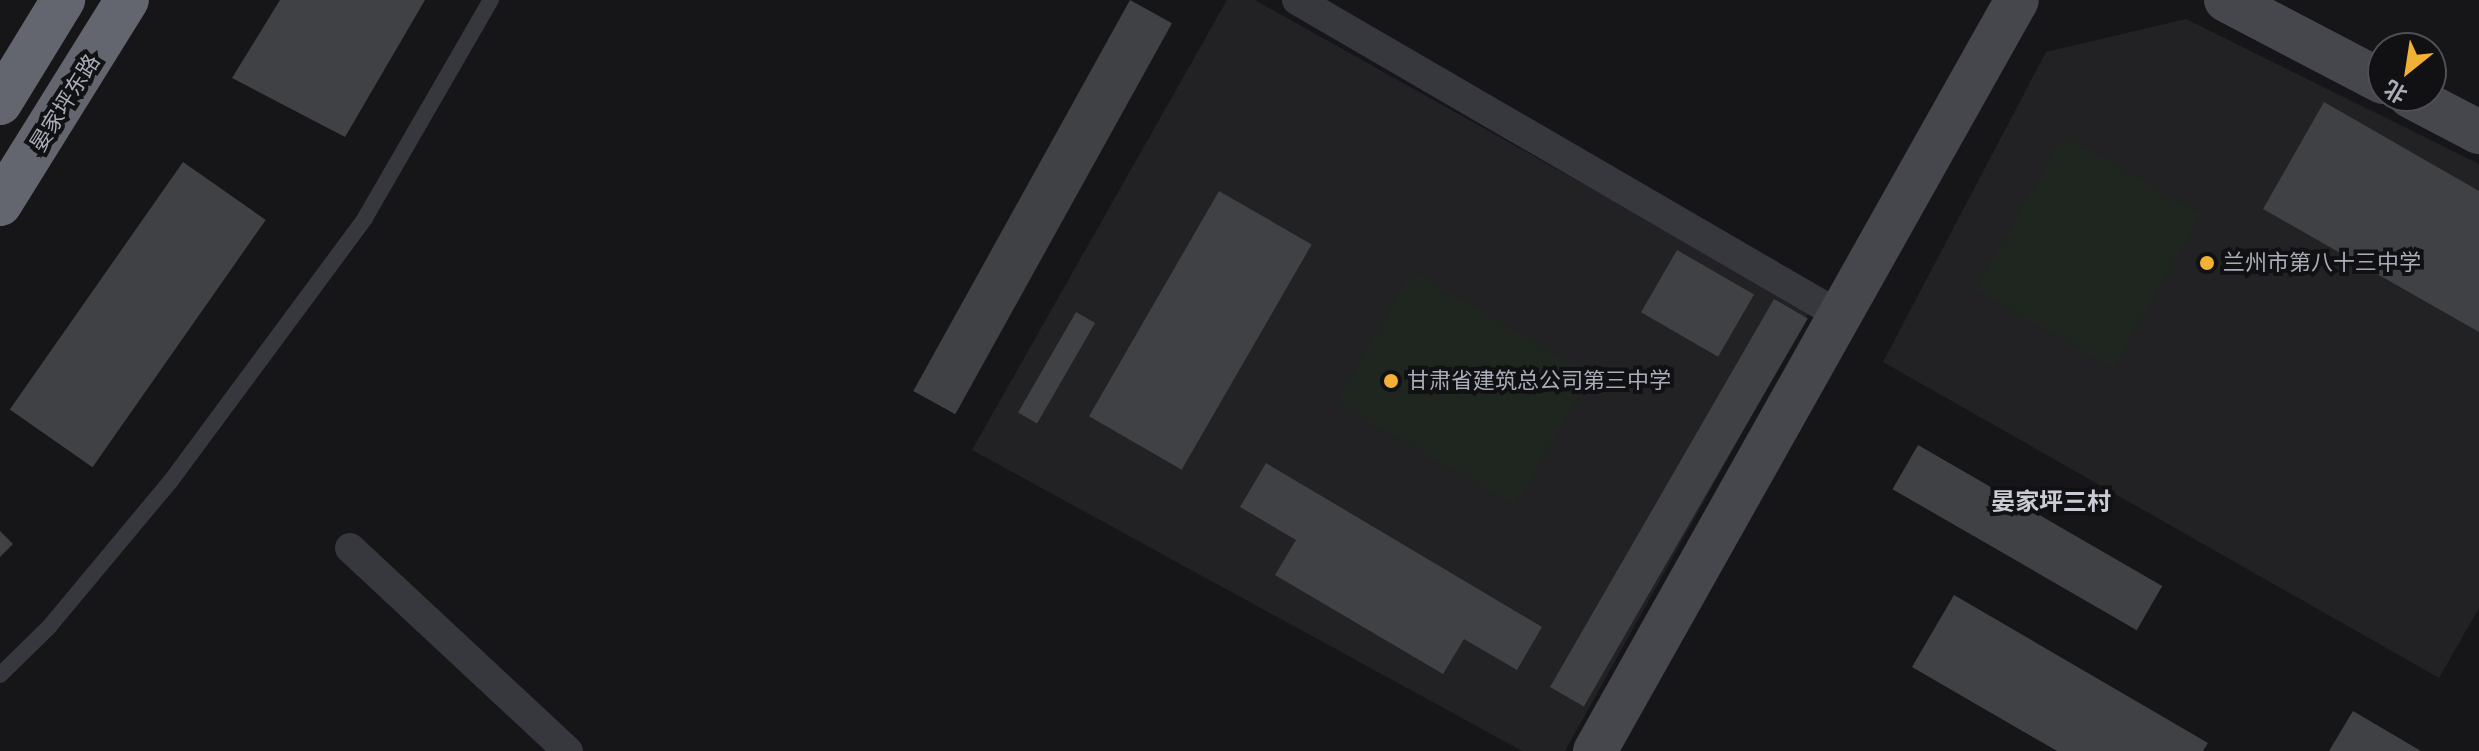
<!DOCTYPE html>
<meta charset="utf-8">
<style>
body{margin:0}
#map{position:relative;width:2479px;height:751px;overflow:hidden;background:#161618;font-family:Montserrat,"Noto Sans SC",sans-serif}
div>[style]{position:absolute}
[style*='--x']{left:calc(var(--x)*1px);top:calc(var(--y)*1px);width:calc(var(--w)*1px);rotate:calc(var(--a)*1deg)}
.built>*{inset:0;background:#222225}
.green>*{inset:0;background:#1e261f;transform-origin:0 0}
.building>*{inset:0;background:#404145;transform-origin:0 0}
.lane>*{height:16px;margin:-8px;padding:0 8px;transform-origin:8px;border-radius:8px;background:#37383d}
.street>*{height:30px;margin:-15px;padding:0 15px;transform-origin:15px;border-radius:15px;background:#37383d}
.secondary>*{height:44px;margin:-22px;padding:0 22px;transform-origin:22px;border-radius:22px;background:#45474d}
.highway>*{height:44px;margin:-22px;padding:0 22px;transform-origin:22px;border-radius:22px;background:#63666e}
.dots>*{width:22px;height:22px;translate:-50% -50%;box-sizing:border-box;border:4px solid #111113;border-radius:50%}
span{translate:-50% -50%;white-space:nowrap;text-align:center;line-height:1.15;-webkit-text-stroke:8px #111113;paint-order:stroke}
.street-label{font-size:22px;color:#a8adb8}
.poi-label{font-size:22px;color:#a8adb8}
.left{translate:0 -50%;text-align:left}
.neighbourhood-label{font-size:24px;color:#c9ccd4;font-weight:700}
.north{position:absolute;left:2367px;top:32px;width:80px;height:80px;box-sizing:border-box;background:#111113;border:2px solid #4d4f55;border-radius:50%;rotate:210deg;font-size:22px;font-weight:700;line-height:32px;text-align:center;color:#a8adb8}
.north::after{content:'';display:block;margin:auto;width:28px;height:36px;background:#f2b134;clip-path:polygon(50% 0,100% 100%,50% 72%,0 100%)}
</style>
<div id="map">
<div class="built">
<div style="clip-path:polygon(1227px 0,1255px 0,1810px 311px,1565px 751px,1522px 751px,972px 450px)"></div>
<div style="clip-path:polygon(2186px 19px,2479px 164px,2479px 608px,2439px 678px,1883px 362px,2046px 52px)"></div>
</div>
<div class="green">
<div style="left:2064px;top:135px;width:159px;height:178px;rotate:30deg"></div>
<div style="left:1412px;top:271px;width:207px;height:152px;rotate:30deg"></div>
</div>
<div class="building">
<div style="clip-path:polygon(280px 0,425px 0,345px 137px,232px 78px)"></div>
<div style="left:1130px;top:0;width:48px;height:447px;rotate:29deg"></div>
<div style="clip-path:polygon(2324px 102px,2479px 191px,2479px 332px,2263px 209px)"></div>
<div style="left:183px;top:162px;width:101px;height:302px;rotate:35deg"></div>
<div style="left:1219px;top:191px;width:107px;height:260px;rotate:30deg"></div>
<div style="left:1677px;top:250px;width:89px;height:72px;rotate:30deg"></div>
<div style="left:1774px;top:299px;width:39px;height:448px;rotate:30deg"></div>
<div style="left:1076px;top:312px;width:22px;height:116px;rotate:30deg"></div>
<div style="left:1918px;top:445px;width:282px;height:51px;rotate:30deg"></div>
<div style="clip-path:polygon(1266px 463px,1542px 627px,1517px 670px,1464px 639px,1443px 674px,1275px 575px,1296px 540px,1240px 507px)"></div>
<div style="clip-path:polygon(0 531px,13px 544px,0 557px)"></div>
<div style="clip-path:polygon(1954px 595px,2208px 743px,2203px 751px,2057px 751px,1912px 667px)"></div>
<div style="clip-path:polygon(2353px 711px,2421px 751px,2329px 751px)"></div>
</div>
<div class="lane">
<div style="--x:0;--y:675;--w:69;--a:-44.4"></div>
<div style="--x:49;--y:627;--w:189;--a:-50.2"></div>
<div style="--x:170;--y:482;--w:328;--a:-53.5"></div>
<div style="--x:365;--y:218;--w:252;--a:-60"></div>
</div>
<div class="street">
<div style="--x:1297;--y:0;--w:627;--a:30.16"></div>
<div style="--x:350;--y:548;--w:298;--a:43"></div>
</div>
<div class="secondary">
<div style="--x:2226;--y:0;--w:177;--a:27.6"></div>
<div style="--x:2410;--y:96;--w:78;--a:27.6"></div>
<div style="--x:1595;--y:751;--w:861;--a:-60.67"></div>
</div>
<div class="highway">
<div style="--x:0;--y:103;--w:121;--a:-58.5"></div>
<div style="--x:0;--y:204;--w:240;--a:-58.1"></div>
</div>
<div class="dots">
<div style="left:2207px;top:263px;background:#f2b134"></div>
<div style="left:1391px;top:381px;background:#f2b134"></div>
</div>
<div class="street-label">
<span style="left:65px;top:103px;rotate:-58deg">晏家坪东路</span>
</div>
<div class="poi-label">
<span class="left" style="left:2223px;top:263px">兰州市第八十三中学</span>
<span class="left" style="left:1407px;top:381px">甘肃省建筑总公司第三中学</span>
</div>
<div class="neighbourhood-label">
<span style="left:2051px;top:502px">晏家坪三村</span>
</div>
<div class="north">北</div>
</div>
